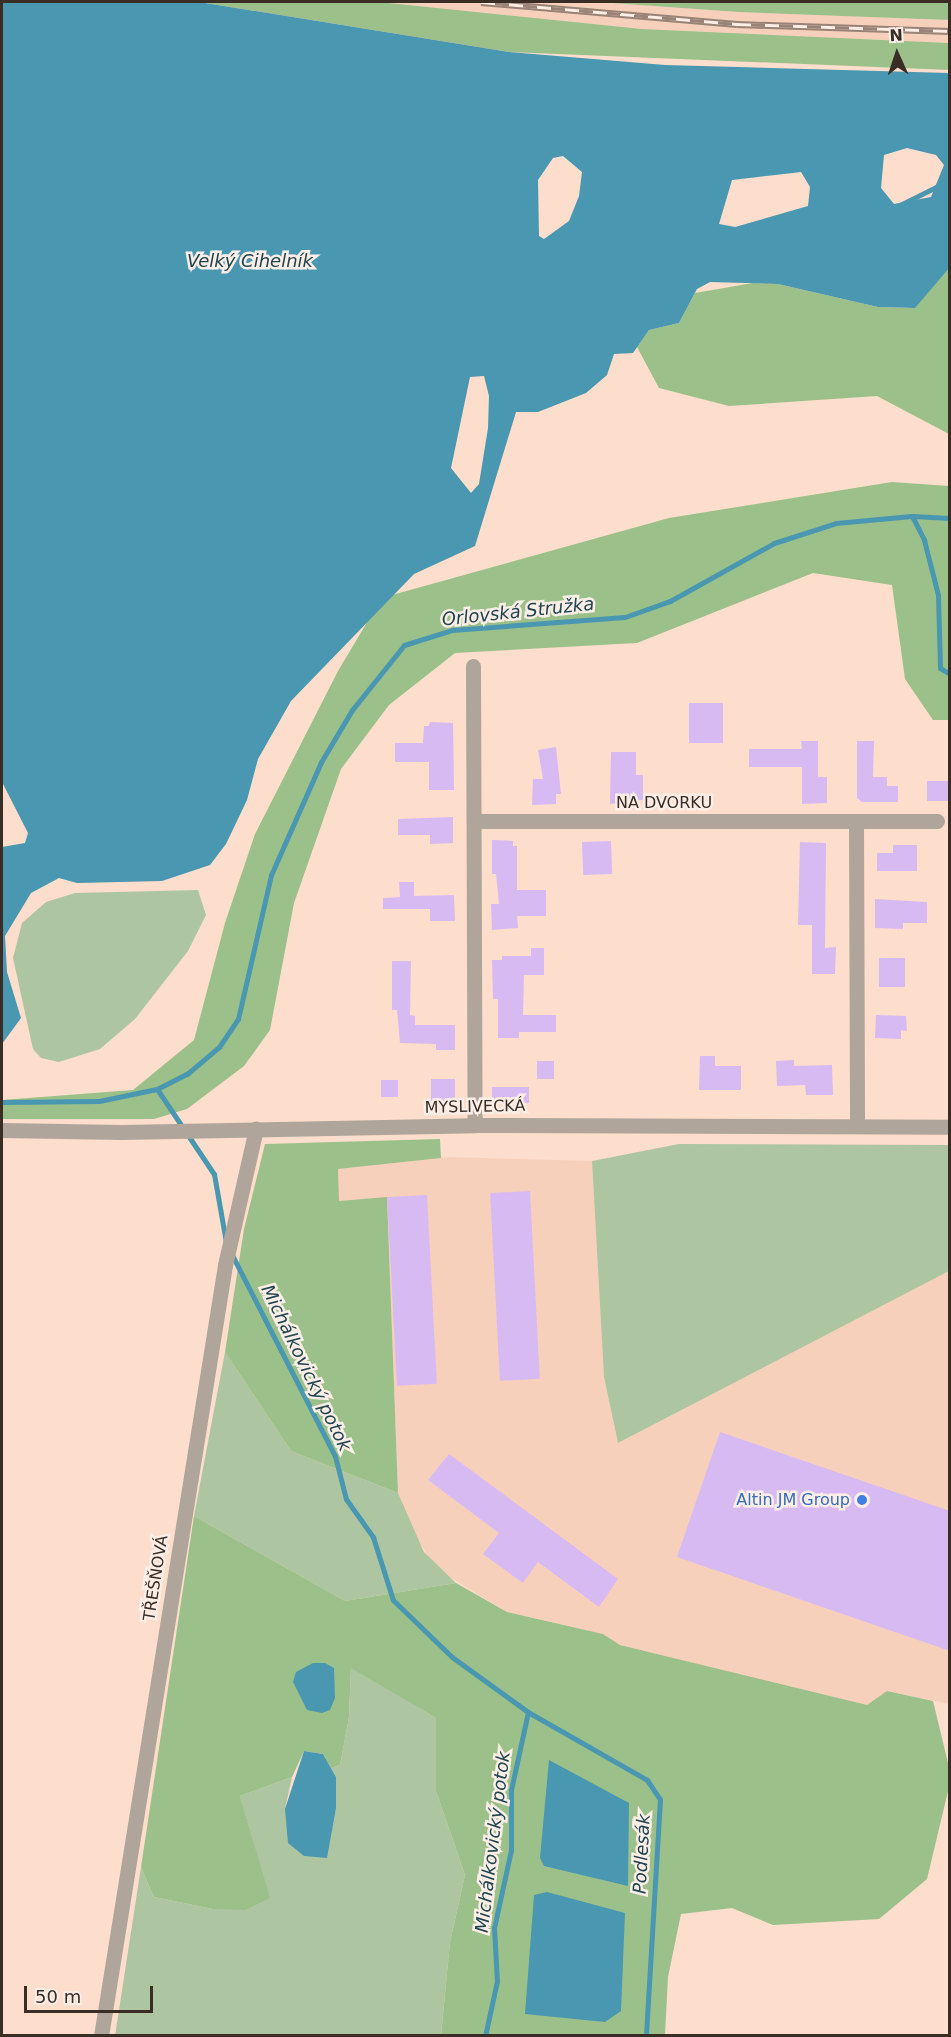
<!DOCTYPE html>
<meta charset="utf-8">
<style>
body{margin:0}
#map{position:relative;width:951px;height:2037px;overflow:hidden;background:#fdddcb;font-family:"DejaVu Sans",sans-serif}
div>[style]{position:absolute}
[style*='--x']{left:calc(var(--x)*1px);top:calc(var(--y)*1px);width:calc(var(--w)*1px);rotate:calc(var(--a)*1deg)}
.built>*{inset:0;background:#f7d0bb}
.green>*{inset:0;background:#adc6a1}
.forest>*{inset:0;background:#9cc08a}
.water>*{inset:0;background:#4997b0}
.stream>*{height:5px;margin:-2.5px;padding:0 2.5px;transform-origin:2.5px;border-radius:2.5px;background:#4997b0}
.building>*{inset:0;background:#d8baf3;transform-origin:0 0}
.street>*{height:15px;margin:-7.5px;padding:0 7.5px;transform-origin:7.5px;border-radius:7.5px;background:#afa59a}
.rail>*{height:7px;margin-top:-3.5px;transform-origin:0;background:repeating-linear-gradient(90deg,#fbeee7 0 14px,#998377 0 28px);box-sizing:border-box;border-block:2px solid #998377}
.dots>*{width:16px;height:16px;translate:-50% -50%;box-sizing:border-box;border:3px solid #fbeee7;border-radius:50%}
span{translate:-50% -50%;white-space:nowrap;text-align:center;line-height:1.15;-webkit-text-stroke:5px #fbeee7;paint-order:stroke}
.street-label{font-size:16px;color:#392d26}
.shop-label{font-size:16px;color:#366cbe}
.right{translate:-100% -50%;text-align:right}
.water-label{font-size:18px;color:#204450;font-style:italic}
.frame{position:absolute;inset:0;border:3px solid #392d26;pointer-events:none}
.north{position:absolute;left:867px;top:24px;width:60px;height:60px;-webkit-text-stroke:4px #fbeee7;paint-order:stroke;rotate:357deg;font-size:16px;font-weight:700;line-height:24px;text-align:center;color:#392d26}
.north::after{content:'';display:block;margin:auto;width:21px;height:27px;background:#392d26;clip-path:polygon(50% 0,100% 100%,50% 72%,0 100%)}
.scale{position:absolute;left:24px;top:1986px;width:129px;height:27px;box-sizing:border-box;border:3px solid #392d26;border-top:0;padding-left:8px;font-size:18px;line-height:21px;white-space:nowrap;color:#392d26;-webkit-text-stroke:4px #fbeee7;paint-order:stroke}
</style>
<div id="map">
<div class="built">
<div style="clip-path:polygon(379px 2px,598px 2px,738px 12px,949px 20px,949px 43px,642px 29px)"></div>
<div style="clip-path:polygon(449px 1157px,592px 1161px,604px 1377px,618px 1443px,949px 1271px,949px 1704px,887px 1691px,867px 1706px,620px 1645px,603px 1634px,507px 1612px,435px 1568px,409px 1524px,398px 1493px,387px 1198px,338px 1201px,338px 1169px)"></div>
</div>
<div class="green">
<div style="clip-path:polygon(198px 890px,206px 915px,188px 951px,135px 1019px,100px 1049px,59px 1062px,41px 1058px,33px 1049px,13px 958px,22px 923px,46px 902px,75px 893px)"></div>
<div style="clip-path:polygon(679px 1144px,949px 1145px,949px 1271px,618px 1443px,604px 1377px,592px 1161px)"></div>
<div style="clip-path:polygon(225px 1352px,291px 1451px,398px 1493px,424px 1552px,456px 1583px,345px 1601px,194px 1516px)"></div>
<div style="clip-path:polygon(351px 1667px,436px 1718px,436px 1791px,465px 1875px,450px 1942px,441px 2035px,115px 2036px,141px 1867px,154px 1897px,213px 1909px,269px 1898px,240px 1796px,292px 1777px,285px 1809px,336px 1777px,331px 1768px,340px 1765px,349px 1717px)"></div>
</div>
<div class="forest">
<div style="clip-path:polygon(199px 2px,379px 2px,642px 29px,949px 43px,949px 70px,509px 52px)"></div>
<div style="clip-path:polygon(598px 2px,949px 2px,949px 20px,738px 12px)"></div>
<div style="clip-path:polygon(949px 267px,949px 434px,877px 396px,729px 406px,659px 388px,637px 347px,649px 330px,679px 323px,695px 293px,753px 283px,778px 284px,878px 307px,914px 308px)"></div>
<div style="clip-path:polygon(892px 482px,949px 486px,949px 720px,933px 720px,905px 679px,892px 585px,813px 573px,637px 643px,455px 653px,389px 705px,341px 769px,294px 903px,270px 1030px,244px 1066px,187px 1109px,154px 1119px,2px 1119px,2px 1100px,133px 1090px,194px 1040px,225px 923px,255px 834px,338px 671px,372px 614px,392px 595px,669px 518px)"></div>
<div style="clip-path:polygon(440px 1139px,441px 1158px,338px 1169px,339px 1201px,387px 1197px,398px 1493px,291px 1451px,225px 1352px,244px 1229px,265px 1144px)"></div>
<div style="clip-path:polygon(194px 1516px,345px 1601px,456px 1583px,507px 1612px,603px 1634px,620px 1645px,867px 1705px,887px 1691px,933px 1701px,949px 1767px,949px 1787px,927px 1879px,879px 1919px,773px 1925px,732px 1908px,681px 1914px,668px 1977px,665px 2035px,441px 2035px,450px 1942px,465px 1875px,436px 1791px,436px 1718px,351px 1668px,349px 1717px,340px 1765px,331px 1768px,323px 1754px,304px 1751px,292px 1777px,240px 1796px,270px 1898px,245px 1910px,213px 1909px,154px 1897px,141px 1867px)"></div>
</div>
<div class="water">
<div style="clip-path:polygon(evenodd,2px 2px,199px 2px,509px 52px,665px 65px,949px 73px,950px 267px,915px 308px,878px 307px,778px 284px,710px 282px,697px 289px,679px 323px,649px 330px,633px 353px,614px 354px,607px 375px,586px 393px,538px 412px,516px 412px,475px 546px,414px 574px,291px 701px,258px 759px,247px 800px,226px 844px,210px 865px,162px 881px,77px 883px,59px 878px,31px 893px,5px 936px,7px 972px,21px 1018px,2px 1044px,2px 847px,25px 843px,28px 833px,2px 782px,2px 2px,907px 148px,936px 155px,944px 165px,931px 197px,894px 204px,881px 188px,884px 155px,907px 148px,2px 2px,563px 156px,582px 172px,579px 196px,569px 221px,544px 239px,539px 236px,538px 180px,553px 158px,563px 156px,2px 2px,801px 172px,810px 187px,808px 206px,735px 227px,719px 224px,732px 180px,801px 172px,2px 2px,484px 376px,489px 396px,488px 428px,479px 484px,471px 493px,451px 468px,470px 377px,484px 376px)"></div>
<div style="clip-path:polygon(313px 1663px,325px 1663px,334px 1668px,335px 1698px,330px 1710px,322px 1713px,307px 1710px,293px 1682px,296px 1672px)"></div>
<div style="clip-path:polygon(304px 1751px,323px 1754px,336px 1777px,336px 1808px,327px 1858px,304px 1856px,288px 1843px,285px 1809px)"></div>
<div style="clip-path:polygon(549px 1760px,629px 1803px,628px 1886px,544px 1866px,540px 1858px)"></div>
<div style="clip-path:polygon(547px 1892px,625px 1913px,621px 2011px,605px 2022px,525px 2014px,534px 1895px)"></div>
</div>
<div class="stream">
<div style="--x:900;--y:205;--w:56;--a:-26.6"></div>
<div style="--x:912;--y:516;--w:38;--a:3"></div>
<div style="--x:157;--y:1089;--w:102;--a:56.2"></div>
<div style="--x:214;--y:1174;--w:69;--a:80"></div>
<div style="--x:2;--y:1102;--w:97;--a:-0.6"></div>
<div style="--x:99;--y:1101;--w:59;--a:-11.7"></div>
<div style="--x:157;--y:1089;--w:34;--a:-27"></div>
<div style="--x:187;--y:1074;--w:42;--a:-40.2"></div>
<div style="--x:219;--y:1047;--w:34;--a:-56"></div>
<div style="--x:238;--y:1019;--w:148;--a:-77.1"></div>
<div style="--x:271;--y:875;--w:124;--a:-66.1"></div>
<div style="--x:321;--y:762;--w:61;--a:-59.2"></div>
<div style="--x:352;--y:710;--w:83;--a:-51.3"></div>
<div style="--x:404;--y:645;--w:50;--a:-17.4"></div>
<div style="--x:452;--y:630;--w:173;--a:-4.3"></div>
<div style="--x:625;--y:617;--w:48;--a:-19.6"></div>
<div style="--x:670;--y:601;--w:119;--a:-29.1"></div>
<div style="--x:774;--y:543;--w:65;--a:-17.9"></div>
<div style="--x:836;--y:523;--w:76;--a:-5.3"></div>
<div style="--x:912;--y:516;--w:27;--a:63"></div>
<div style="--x:924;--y:540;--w:57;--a:75.7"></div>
<div style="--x:938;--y:595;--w:73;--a:88.4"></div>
<div style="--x:940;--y:668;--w:12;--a:31"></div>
<div style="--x:231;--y:1253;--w:228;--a:62.9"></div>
<div style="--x:335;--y:1456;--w:44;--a:75.7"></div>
<div style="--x:346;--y:1499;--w:47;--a:54.6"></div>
<div style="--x:373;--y:1537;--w:66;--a:72.4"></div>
<div style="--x:393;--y:1600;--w:82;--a:44"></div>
<div style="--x:452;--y:1657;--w:94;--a:35.9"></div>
<div style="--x:528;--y:1712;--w:80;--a:102.3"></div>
<div style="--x:511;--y:1790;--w:60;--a:90"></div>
<div style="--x:511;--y:1850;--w:80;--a:102.3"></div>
<div style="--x:494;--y:1928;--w:53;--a:86.8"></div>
<div style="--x:497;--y:1981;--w:56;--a:102.3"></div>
<div style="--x:528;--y:1712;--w:137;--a:29.7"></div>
<div style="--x:647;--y:1780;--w:23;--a:56"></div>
<div style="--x:660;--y:1799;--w:237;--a:93.4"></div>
</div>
<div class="building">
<div style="left:723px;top:703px;width:40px;height:34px;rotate:90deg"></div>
<div style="clip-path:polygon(430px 722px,453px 723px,454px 790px,429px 790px,429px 762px,395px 762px,395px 743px,423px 743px,424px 726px,429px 726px)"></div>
<div style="clip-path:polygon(801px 741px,818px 741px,818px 777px,827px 777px,827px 803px,802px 804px,802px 767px,749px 767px,749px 749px,802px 749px)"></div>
<div style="clip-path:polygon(857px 741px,874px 741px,873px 777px,887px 777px,887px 786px,898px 786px,898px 802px,862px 802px,857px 798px)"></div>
<div style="clip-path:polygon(556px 747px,561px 794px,556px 794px,556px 804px,532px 805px,533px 779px,543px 779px,538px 750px)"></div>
<div style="clip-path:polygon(611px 752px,636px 752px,636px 775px,643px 775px,643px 800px,610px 804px)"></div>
<div style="left:927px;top:781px;width:23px;height:20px"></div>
<div style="clip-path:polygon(453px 817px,453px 843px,430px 844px,430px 835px,398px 835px,398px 819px)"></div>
<div style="clip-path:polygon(492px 840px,513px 841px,513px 846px,517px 846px,517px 890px,546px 890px,546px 916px,517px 916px,518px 928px,492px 930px,491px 904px,499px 904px,496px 874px,492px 874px)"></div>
<div style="left:611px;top:841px;width:33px;height:29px;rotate:88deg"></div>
<div style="clip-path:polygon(800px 842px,826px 843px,825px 948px,836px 947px,835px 974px,812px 974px,812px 925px,798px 925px)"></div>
<div style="clip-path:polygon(893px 845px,917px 845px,917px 871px,877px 871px,877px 853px,893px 853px)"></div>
<div style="clip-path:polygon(399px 882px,414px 882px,414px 896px,454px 895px,455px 921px,430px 921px,430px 909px,383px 909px,383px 898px,400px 897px)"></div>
<div style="clip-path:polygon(875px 899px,927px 902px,927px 923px,903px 923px,903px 929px,875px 928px)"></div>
<div style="clip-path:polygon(531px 948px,544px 948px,544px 975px,524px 975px,523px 1015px,556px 1015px,556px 1032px,519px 1032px,519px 1038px,498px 1038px,498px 999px,493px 999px,492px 960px,502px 960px,502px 956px,531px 956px)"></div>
<div style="left:879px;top:958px;width:26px;height:29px"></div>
<div style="clip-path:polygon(392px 961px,411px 961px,410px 1015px,415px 1016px,415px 1025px,455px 1025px,455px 1050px,436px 1050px,436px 1044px,400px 1043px,397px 1010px,392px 1010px)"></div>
<div style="clip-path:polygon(876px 1015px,906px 1016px,907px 1031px,901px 1030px,901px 1039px,875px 1038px)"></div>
<div style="clip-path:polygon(700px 1056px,715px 1056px,715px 1066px,741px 1066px,741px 1090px,699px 1090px)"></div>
<div style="clip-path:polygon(794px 1060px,794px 1066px,832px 1065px,833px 1095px,806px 1095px,805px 1085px,777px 1086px,776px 1061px)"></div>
<div style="left:537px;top:1061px;width:17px;height:18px"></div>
<div style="left:431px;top:1079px;width:24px;height:24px"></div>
<div style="left:381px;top:1080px;width:17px;height:17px"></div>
<div style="left:492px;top:1087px;width:37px;height:16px"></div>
<div style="left:530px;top:1191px;width:188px;height:40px;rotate:87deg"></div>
<div style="left:427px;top:1195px;width:189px;height:40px;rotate:87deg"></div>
<div style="clip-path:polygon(720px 1432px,950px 1511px,950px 1651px,677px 1557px)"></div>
<div style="clip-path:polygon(449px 1454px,618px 1579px,599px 1607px,538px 1562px,523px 1583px,483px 1554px,499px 1533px,428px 1480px)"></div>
</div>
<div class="street">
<div style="--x:473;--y:666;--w:459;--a:89.8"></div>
<div style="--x:474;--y:821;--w:463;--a:0"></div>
<div style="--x:856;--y:821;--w:302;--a:89.8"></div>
<div style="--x:2;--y:1130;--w:119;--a:1"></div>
<div style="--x:121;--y:1132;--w:354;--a:-1.1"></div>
<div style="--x:475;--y:1125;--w:475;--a:0.2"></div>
<div style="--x:101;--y:2036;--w:781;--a:-80.86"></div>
<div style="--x:225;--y:1265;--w:140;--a:-77.2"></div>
</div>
<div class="rail">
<div style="--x:481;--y:2;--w:257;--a:4.9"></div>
<div style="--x:737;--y:24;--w:213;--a:1.9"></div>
</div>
<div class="dots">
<div style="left:862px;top:1500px;background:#3f7fe0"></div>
</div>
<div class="street-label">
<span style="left:664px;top:803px">NA DVORKU</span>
<span style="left:475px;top:1107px;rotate:-1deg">MYSLIVECKÁ</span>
<span style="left:156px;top:1578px;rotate:-81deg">TŘEŠŇOVÁ</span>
</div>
<div class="shop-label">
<span class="right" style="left:850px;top:1500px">Altin JM Group</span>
</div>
<div class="water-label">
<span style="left:250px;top:261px">Velký Cihelník</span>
<span style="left:518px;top:612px;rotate:-6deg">Orlovská Stružka</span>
<span style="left:306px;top:1368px;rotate:64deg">Michálkovický potok</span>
<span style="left:493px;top:1842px;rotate:-83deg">Michálkovický potok</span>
<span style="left:642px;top:1854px;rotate:-87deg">Podlesák</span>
</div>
<div class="frame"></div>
<div class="north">N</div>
<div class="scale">50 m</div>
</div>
